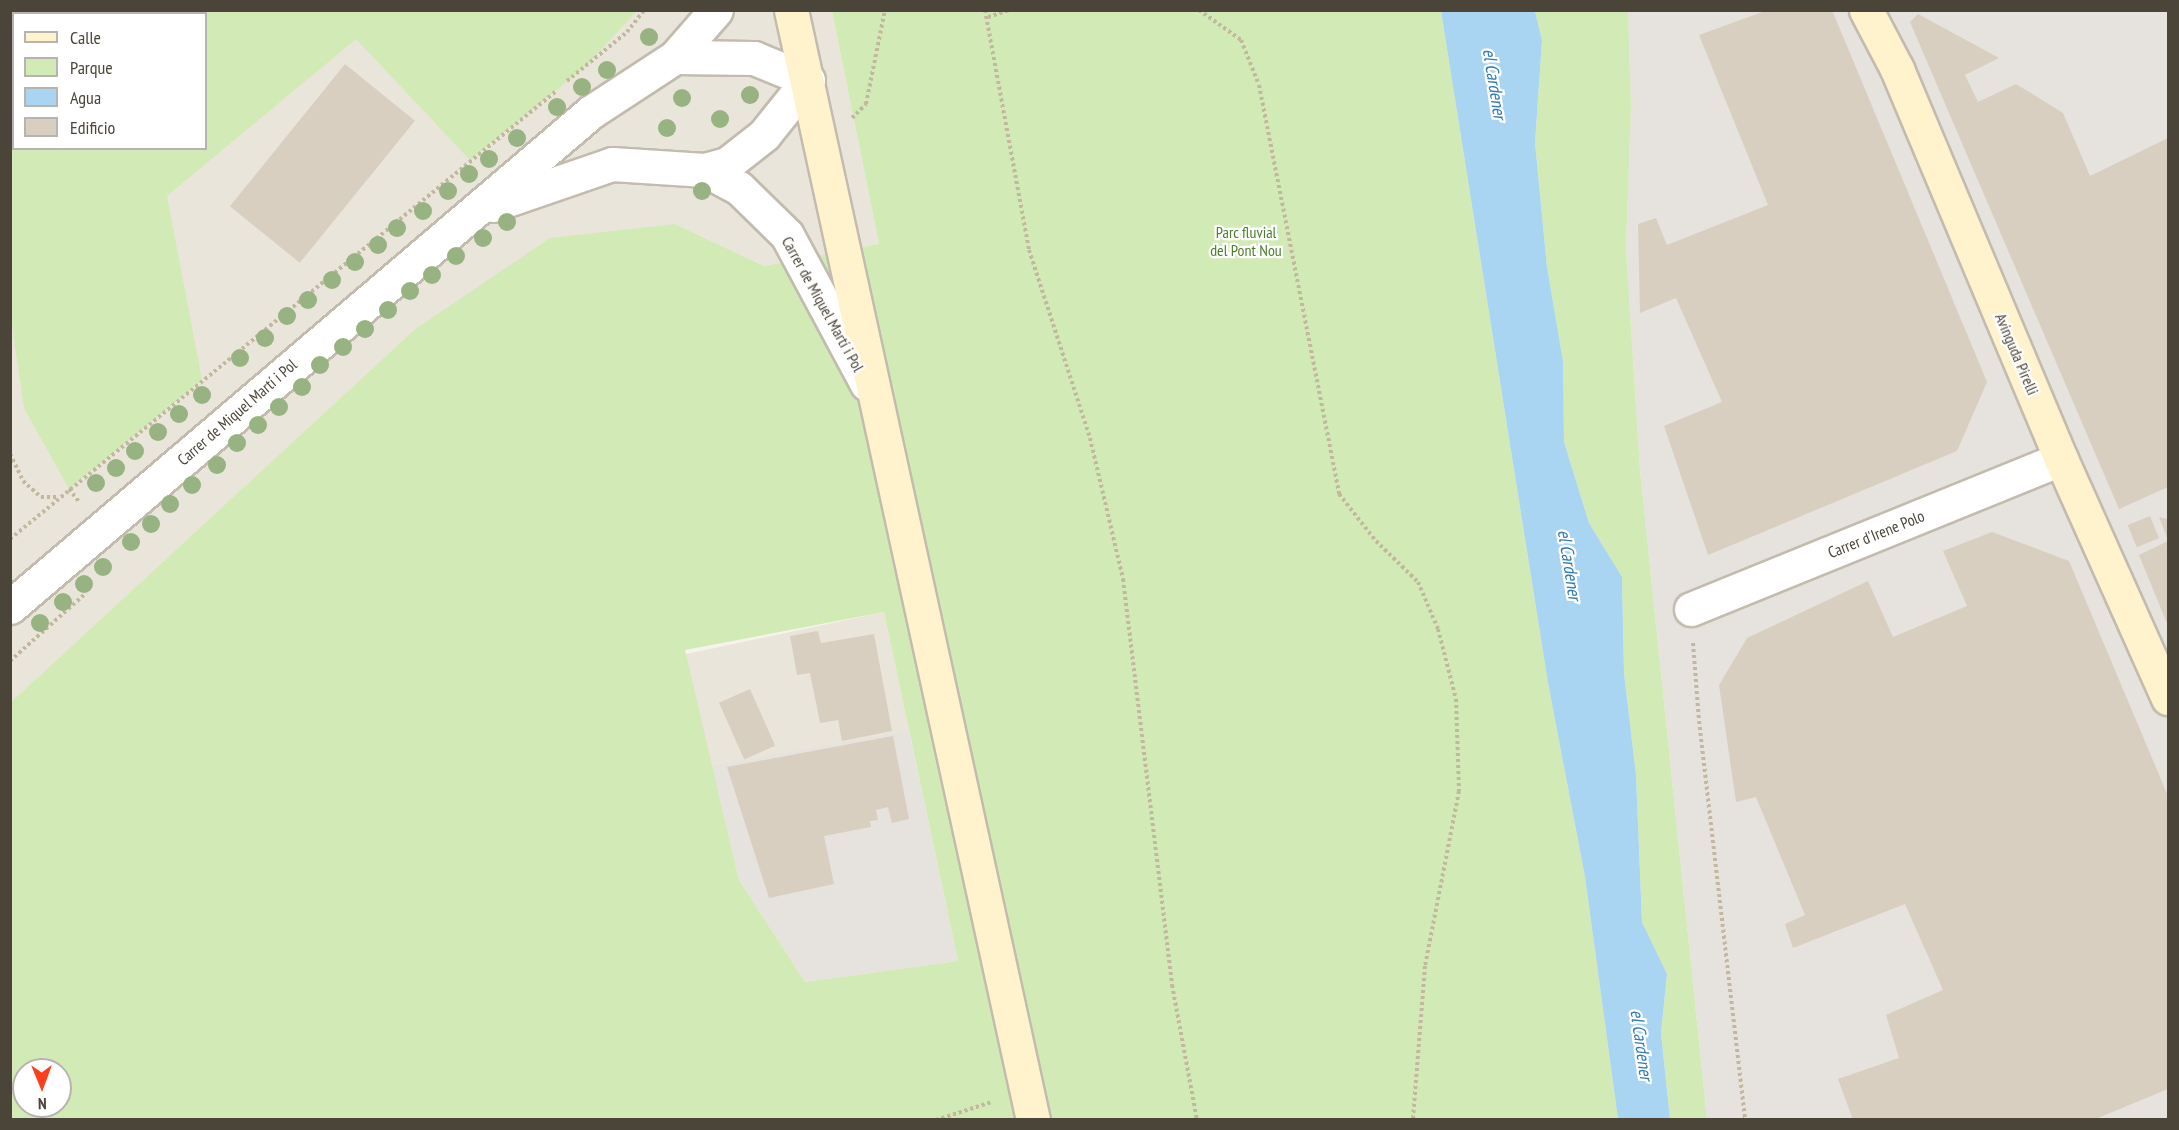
<!DOCTYPE html>
<meta charset="utf-8">
<style>
body{margin:0}
#map{position:relative;width:2179px;height:1130px;overflow:hidden;background:#f6f3ec;font-family:"PT Sans Narrow",sans-serif}
div>[style]{position:absolute}
[style*='--x']{left:calc(var(--x)*1px);top:calc(var(--y)*1px);width:calc(var(--w)*1px);rotate:calc(var(--a)*1deg)}
.residential>*{inset:0;background:#eae5da;transform-origin:0 0}
.industrial>*{inset:0;background:#e6e2dd}
.green>*{inset:0;background:#d2eab5}
.water>*{inset:0;background:#a9d4f2}
.building>*{inset:0;background:#d8cfc1;transform-origin:0 0}
.path>*{height:4px;margin-top:-2px;transform-origin:0;background:repeating-linear-gradient(90deg,#c4b79f 0 3px,transparent 0 6px)}
.roads{filter:drop-shadow(2px 0 #c2bbae) drop-shadow(-2px 0 #c2bbae) drop-shadow(0 2px #c2bbae) drop-shadow(0 -2px #c2bbae)}
.street>*{height:33px;margin:-16.5px;padding:0 16.5px;transform-origin:16.5px;border-radius:16.5px;background:#fff}
.secondary>*{height:33px;margin:-16.5px;padding:0 16.5px;transform-origin:16.5px;border-radius:16.5px;background:#fff3cd}
.trees>*{width:18px;height:18px;margin:-9px;border-radius:50%;background:#97b381}
span{translate:-50% -50%;white-space:nowrap;text-align:center;line-height:1.15;-webkit-text-stroke:4.5px #fff;paint-order:stroke}
.park-label{font-size:16px;color:#4a7f2a}
.street-label{font-size:16px;color:#4b4439}
.water-label{font-size:18px;color:#2e7ab2;font-style:italic}
.frame{position:absolute;inset:0;border:12px solid #4b4439;pointer-events:none}
.legend{position:absolute;left:12px;top:12px;width:195px;height:138px;box-sizing:border-box;background:#fff;border:2px solid #b7b4b0;margin:0;padding:8px 10px;list-style:none;font-size:18px;color:#4b4439}
.legend li{display:flex;align-items:center;gap:12px;height:30px}
.legend b{width:30px;border:2px solid #b7b4b0}
.north{position:absolute;left:12px;top:1058px;width:60px;height:60px;box-sizing:border-box;background:#fff;border:2px solid #b7b4b0;border-radius:50%;rotate:179deg;font-size:16px;font-weight:700;line-height:24px;text-align:center;color:#4b4439}
.north::after{content:'';display:block;margin:auto;width:21px;height:27px;background:#fc3f1d;clip-path:polygon(50% 0,100% 100%,50% 72%,0 100%)}
</style>
<div id="map">
<div class="residential">
<div style="clip-path:polygon(evenodd,11px 11px,832px 11px,879px 244px,764px 266px,675px 224px,414px 330px,11px 702px,11px 11px,14px 14px,206px 14px,206px 148px,14px 148px,14px 14px)"></div>
<div style="left:884px;top:612px;width:122px;height:203px;rotate:78deg"></div>
</div>
<div class="industrial">
<div style="clip-path:polygon(1628px 11px,2168px 11px,2168px 1119px,1707px 1119px,1640px 470px,1626px 249px,1631px 106px)"></div>
<div style="clip-path:polygon(909px 731px,958px 961px,805px 982px,739px 880px,712px 766px)"></div>
</div>
<div class="green">
<div style="clip-path:polygon(147px 11px,147px 10px,637px 11px,585px 67px,470px 160px,356px 39px,167px 196px,202px 380px,69px 489px,24px 408px,10px 311px,11px 109px,14px 148px,206px 148px,206px 14px)"></div>
<div style="clip-path:polygon(evenodd,832px 11px,1441px 11px,1548px 683px,1585px 877px,1618px 1119px,11px 1120px,11px 702px,414px 330px,550px 238px,675px 224px,764px 266px,879px 244px,832px 11px,884px 612px,958px 961px,805px 982px,739px 880px,685px 650px,884px 612px,832px 11px,24px 1070px,60px 1070px,60px 1106px,24px 1106px,24px 1070px)"></div>
<div style="clip-path:polygon(1535px 11px,1628px 11px,1631px 106px,1626px 249px,1640px 470px,1707px 1119px,1670px 1119px,1661px 1033px,1667px 974px,1642px 922px,1636px 775px,1624px 673px,1622px 577px,1589px 523px,1564px 442px,1563px 361px,1547px 267px,1535px 143px,1542px 40px)"></div>
</div>
<div class="water">
<div style="clip-path:polygon(1441px 11px,1535px 11px,1542px 40px,1535px 143px,1547px 267px,1563px 361px,1564px 442px,1589px 523px,1622px 577px,1624px 673px,1636px 775px,1642px 922px,1667px 974px,1661px 1033px,1670px 1119px,1618px 1119px,1585px 877px,1548px 683px)"></div>
</div>
<div class="building">
<div style="clip-path:polygon(1768px 10px,1832px 10px,1987px 382px,1957px 451px,1708px 555px,1664px 426px,1722px 402px,1676px 298px,1640px 313px,1638px 224px,1656px 218px,1667px 245px,1768px 205px,1699px 35px)"></div>
<div style="clip-path:polygon(1918px 14px,1999px 58px,1965px 75px,1978px 102px,2016px 84px,2063px 113px,2090px 176px,2168px 138px,2168px 487px,2119px 509px,1910px 22px)"></div>
<div style="left:14px;top:15px;width:90px;height:4px;rotate:90deg"></div>
<div style="left:345px;top:64px;width:90px;height:183px;rotate:39deg"></div>
<div style="left:2150px;top:516px;width:24px;height:24px;rotate:68deg"></div>
<div style="clip-path:polygon(2159px 517px,2168px 519px,2168px 540px)"></div>
<div style="clip-path:polygon(1992px 532px,2069px 561px,2168px 796px,2168px 1089px,2093px 1120px,1853px 1120px,1838px 1079px,1899px 1058px,1886px 1015px,1943px 990px,1905px 904px,1793px 948px,1785px 924px,1805px 915px,1756px 797px,1736px 802px,1719px 685px,1747px 638px,1868px 581px,1893px 637px,1967px 606px,1943px 551px)"></div>
<div style="clip-path:polygon(2168px 541px,2168px 626px,2139px 555px)"></div>
<div style="clip-path:polygon(818px 631px,821px 643px,874px 634px,892px 731px,842px 741px,838px 720px,820px 723px,810px 673px,797px 675px,790px 636px)"></div>
<div style="left:750px;top:689px;width:62px;height:34px;rotate:66deg"></div>
<div style="clip-path:polygon(893px 736px,909px 819px,892px 823px,888px 807px,876px 810px,878px 820px,870px 821px,871px 827px,824px 836px,834px 884px,769px 898px,727px 767px)"></div>
</div>
<div class="path">
<div style="--x:985;--y:10;--w:244;--a:79.6"></div>
<div style="--x:1029;--y:250;--w:198;--a:72"></div>
<div style="--x:1090;--y:438;--w:145;--a:76.8"></div>
<div style="--x:1123;--y:579;--w:409;--a:83.1"></div>
<div style="--x:1172;--y:985;--w:137;--a:79.5"></div>
<div style="--x:1199;--y:10;--w:52;--a:35.5"></div>
<div style="--x:1241;--y:40;--w:48;--a:68.2"></div>
<div style="--x:1259;--y:85;--w:417;--a:78.9"></div>
<div style="--x:1339;--y:494;--w:60;--a:51.8"></div>
<div style="--x:1376;--y:541;--w:59;--a:44.3"></div>
<div style="--x:1418;--y:582;--w:51;--a:66.9"></div>
<div style="--x:1438;--y:629;--w:72;--a:75.6"></div>
<div style="--x:1456;--y:699;--w:92;--a:88.1"></div>
<div style="--x:1459;--y:791;--w:178;--a:101"></div>
<div style="--x:1425;--y:966;--w:154;--a:94.5"></div>
<div style="--x:988;--y:17;--w:22;--a:-18"></div>
<div style="--x:567;--y:81;--w:77;--a:-39.2"></div>
<div style="--x:627;--y:32;--w:28;--a:-52"></div>
<div style="--x:852;--y:118;--w:20;--a:-45"></div>
<div style="--x:866;--y:104;--w:96;--a:-78.6"></div>
<div style="--x:10;--y:454;--w:30;--a:64"></div>
<div style="--x:23;--y:481;--w:24;--a:42"></div>
<div style="--x:41;--y:497;--w:18;--a:0"></div>
<div style="--x:69;--y:489;--w:16;--a:52"></div>
<div style="--x:10;--y:539;--w:705;--a:-39.36"></div>
<div style="--x:1693;--y:643;--w:78;--a:85.6"></div>
<div style="--x:1699;--y:721;--w:402;--a:83.4"></div>
<div style="--x:10;--y:661;--w:102;--a:-41.8"></div>
<div style="--x:936;--y:1120;--w:59;--a:-17.8"></div>
</div>
<div class="roads">
<div class="street">
<div style="--x:675;--y:57;--w:79;--a:0.7"></div>
<div style="--x:754;--y:58;--w:58;--a:22.2"></div>
<div style="--x:808;--y:80;--w:70;--a:128.7"></div>
<div style="--x:764;--y:135;--w:47;--a:141.9"></div>
<div style="--x:727;--y:164;--w:23;--a:165"></div>
<div style="--x:493;--y:205;--w:126;--a:-19"></div>
<div style="--x:612;--y:164;--w:93;--a:3.7"></div>
<div style="--x:705;--y:170;--w:38;--a:28"></div>
<div style="--x:739;--y:188;--w:67;--a:44.4"></div>
<div style="--x:787;--y:235;--w:169;--a:61.8"></div>
<div style="--x:10;--y:607;--w:763;--a:-40.43"></div>
<div style="--x:591;--y:112;--w:100;--a:-33.2"></div>
<div style="--x:675;--y:57;--w:62;--a:-48.9"></div>
<div style="--x:1691;--y:609;--w:399;--a:-22.1"></div>
</div>
<div class="secondary">
<div style="--x:791;--y:10;--w:1136;--a:77.7"></div>
<div style="--x:1866;--y:10;--w:67;--a:62.3"></div>
<div style="--x:1897;--y:69;--w:423;--a:67.2"></div>
<div style="--x:2061;--y:459;--w:262;--a:65.9"></div>
</div>
</div>
<div class="trees">
<div style="left:649px;top:37px"></div>
<div style="left:607px;top:70px"></div>
<div style="left:582px;top:87px"></div>
<div style="left:750px;top:95px"></div>
<div style="left:682px;top:98px"></div>
<div style="left:557px;top:107px"></div>
<div style="left:720px;top:119px"></div>
<div style="left:667px;top:128px"></div>
<div style="left:517px;top:138px"></div>
<div style="left:489px;top:159px"></div>
<div style="left:469px;top:174px"></div>
<div style="left:448px;top:191px"></div>
<div style="left:702px;top:191px"></div>
<div style="left:423px;top:211px"></div>
<div style="left:507px;top:222px"></div>
<div style="left:397px;top:228px"></div>
<div style="left:483px;top:238px"></div>
<div style="left:378px;top:245px"></div>
<div style="left:456px;top:256px"></div>
<div style="left:355px;top:262px"></div>
<div style="left:432px;top:275px"></div>
<div style="left:332px;top:280px"></div>
<div style="left:410px;top:291px"></div>
<div style="left:308px;top:300px"></div>
<div style="left:388px;top:310px"></div>
<div style="left:287px;top:316px"></div>
<div style="left:365px;top:329px"></div>
<div style="left:265px;top:338px"></div>
<div style="left:343px;top:347px"></div>
<div style="left:240px;top:358px"></div>
<div style="left:320px;top:365px"></div>
<div style="left:302px;top:387px"></div>
<div style="left:202px;top:395px"></div>
<div style="left:279px;top:407px"></div>
<div style="left:179px;top:414px"></div>
<div style="left:258px;top:425px"></div>
<div style="left:158px;top:432px"></div>
<div style="left:237px;top:443px"></div>
<div style="left:135px;top:451px"></div>
<div style="left:217px;top:465px"></div>
<div style="left:116px;top:468px"></div>
<div style="left:96px;top:483px"></div>
<div style="left:192px;top:485px"></div>
<div style="left:170px;top:504px"></div>
<div style="left:151px;top:524px"></div>
<div style="left:131px;top:542px"></div>
<div style="left:103px;top:567px"></div>
<div style="left:84px;top:584px"></div>
<div style="left:63px;top:602px"></div>
<div style="left:40px;top:623px"></div>
</div>
<div class="park-label">
<span style="left:1246px;top:241px">Parc fluvial<br>del Pont Nou</span>
</div>
<div class="street-label">
<span style="left:823px;top:304px;rotate:61deg">Carrer de Miquel Martí i Pol</span>
<span style="left:2017px;top:354px;rotate:67deg">Avinguda Pirelli</span>
<span style="left:237px;top:412px;rotate:-41deg">Carrer de Miquel Martí i Pol</span>
<span style="left:1876px;top:534px;rotate:-22deg">Carrer d'Irene Polo</span>
</div>
<div class="water-label">
<span style="left:1494px;top:84px;rotate:81deg">el Cardener</span>
<span style="left:1569px;top:565px;rotate:81deg">el Cardener</span>
<span style="left:1641px;top:1045px;rotate:82deg">el Cardener</span>
</div>
<div class="frame"></div>
<ul class="legend">
<li><b style="height:8px;background:#fff3cd"></b>Calle</li>
<li><b style="height:16px;background:#d2eab5"></b>Parque</li>
<li><b style="height:16px;background:#a9d4f2"></b>Agua</li>
<li><b style="height:16px;background:#d8cfc1"></b>Edificio</li>
</ul>
<div class="north">N</div>
</div>
